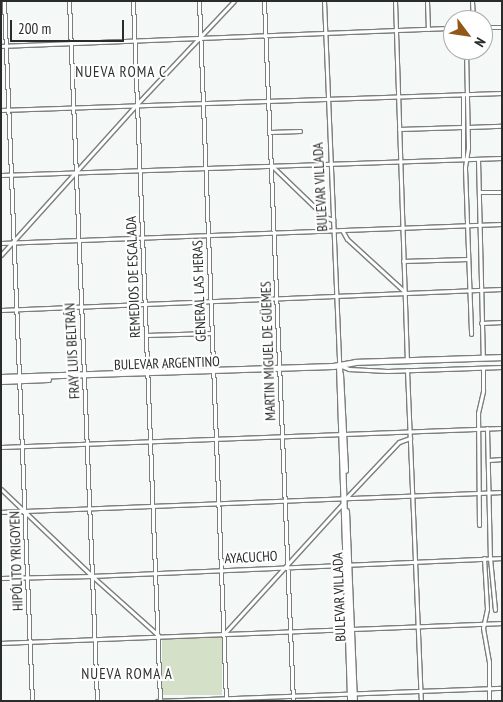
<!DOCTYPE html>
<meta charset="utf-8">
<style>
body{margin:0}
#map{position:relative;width:503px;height:702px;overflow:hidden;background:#f4f9f7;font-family:"PT Sans Narrow",sans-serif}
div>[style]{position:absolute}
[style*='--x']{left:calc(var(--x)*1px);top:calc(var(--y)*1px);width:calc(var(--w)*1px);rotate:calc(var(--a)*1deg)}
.green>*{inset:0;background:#d4e0c8;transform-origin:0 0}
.roads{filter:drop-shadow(1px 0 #7a7e7c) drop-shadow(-1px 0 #7a7e7c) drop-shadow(0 1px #7a7e7c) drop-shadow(0 -1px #7a7e7c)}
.street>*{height:3px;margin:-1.5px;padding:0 1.5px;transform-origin:1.5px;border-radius:1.5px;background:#fff}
.secondary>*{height:5px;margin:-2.5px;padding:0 2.5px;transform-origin:2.5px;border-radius:2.5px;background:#fff}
span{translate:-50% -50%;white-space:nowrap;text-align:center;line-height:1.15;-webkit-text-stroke:4px #fff;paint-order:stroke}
.street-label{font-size:14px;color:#2a2c2b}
.neighbourhood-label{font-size:15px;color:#303332;letter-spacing:1px}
.frame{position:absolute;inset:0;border:2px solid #2a2c2b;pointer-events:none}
.north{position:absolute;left:443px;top:10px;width:50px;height:50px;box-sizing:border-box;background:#fff;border:1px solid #aaabaa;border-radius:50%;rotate:121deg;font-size:14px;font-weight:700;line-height:20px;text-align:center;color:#2a2c2b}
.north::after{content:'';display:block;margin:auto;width:18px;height:22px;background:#925617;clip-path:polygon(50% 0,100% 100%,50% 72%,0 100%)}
.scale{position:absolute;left:10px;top:20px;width:114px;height:22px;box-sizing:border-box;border:2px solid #2a2c2b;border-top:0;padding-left:6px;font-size:15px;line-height:18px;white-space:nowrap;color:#2a2c2b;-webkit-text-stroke:4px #fff;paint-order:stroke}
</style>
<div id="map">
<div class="green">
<div style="left:222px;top:636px;width:59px;height:60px;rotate:90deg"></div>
</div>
<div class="roads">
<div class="street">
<div style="--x:4;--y:1;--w:701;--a:87.71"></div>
<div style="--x:69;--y:1;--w:701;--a:87.71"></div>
<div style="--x:133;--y:1;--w:701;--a:87.79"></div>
<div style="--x:199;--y:1;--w:701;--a:87.79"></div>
<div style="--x:264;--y:1;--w:701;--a:87.63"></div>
<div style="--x:324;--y:1;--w:364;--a:87.6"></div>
<div style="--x:339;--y:365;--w:11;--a:22"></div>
<div style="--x:349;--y:369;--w:38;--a:3"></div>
<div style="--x:387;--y:371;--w:115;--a:-2"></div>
<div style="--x:395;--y:1;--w:358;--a:88.1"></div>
<div style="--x:427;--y:1;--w:28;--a:88"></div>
<div style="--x:472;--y:1;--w:19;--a:87"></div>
<div style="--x:483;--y:27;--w:19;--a:0"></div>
<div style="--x:1;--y:46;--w:452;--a:-2.3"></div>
<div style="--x:466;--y:50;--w:98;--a:88.8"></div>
<div style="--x:468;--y:148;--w:20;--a:99"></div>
<div style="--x:465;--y:168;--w:166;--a:87.9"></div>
<div style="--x:463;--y:94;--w:65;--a:90"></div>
<div style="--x:1;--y:110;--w:501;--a:-1.94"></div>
<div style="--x:468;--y:127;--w:34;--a:-2"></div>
<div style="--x:399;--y:129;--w:63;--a:-1.8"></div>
<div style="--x:270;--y:132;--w:30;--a:-2"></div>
<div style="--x:478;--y:159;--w:198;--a:88.6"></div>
<div style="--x:272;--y:166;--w:74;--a:43.9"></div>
<div style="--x:325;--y:217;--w:9;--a:21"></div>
<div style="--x:1;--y:175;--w:501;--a:-1.94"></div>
<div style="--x:479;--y:192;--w:23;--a:0"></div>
<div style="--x:342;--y:230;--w:10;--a:61"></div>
<div style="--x:347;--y:239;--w:79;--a:42.4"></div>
<div style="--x:1;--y:243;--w:501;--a:-2.17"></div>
<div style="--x:1;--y:255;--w:203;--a:-48"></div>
<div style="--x:137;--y:104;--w:141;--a:-46.7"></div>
<div style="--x:403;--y:261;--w:65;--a:-1.8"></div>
<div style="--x:1;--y:310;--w:501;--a:-2.4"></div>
<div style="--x:481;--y:323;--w:21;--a:-3"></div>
<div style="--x:146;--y:335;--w:66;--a:-1.7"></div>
<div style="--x:407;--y:370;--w:331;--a:87.6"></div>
<div style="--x:487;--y:428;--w:130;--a:88.7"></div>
<div style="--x:490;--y:558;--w:52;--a:84.5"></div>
<div style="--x:1;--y:447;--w:501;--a:-2.17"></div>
<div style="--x:489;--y:460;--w:13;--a:-4"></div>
<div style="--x:1;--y:489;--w:126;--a:43.7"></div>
<div style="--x:92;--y:576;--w:89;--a:41.8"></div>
<div style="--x:346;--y:498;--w:77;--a:-46.6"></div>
<div style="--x:399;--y:442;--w:12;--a:-20"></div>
<div style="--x:1;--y:512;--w:501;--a:-2.29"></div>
<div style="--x:479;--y:525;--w:112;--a:-90.5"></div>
<div style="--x:478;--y:413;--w:23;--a:-77"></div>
<div style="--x:483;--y:391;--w:23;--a:-90"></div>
<div style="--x:484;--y:558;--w:51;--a:86.6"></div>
<div style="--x:487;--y:609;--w:19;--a:102"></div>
<div style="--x:483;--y:628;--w:34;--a:80"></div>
<div style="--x:489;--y:661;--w:40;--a:90"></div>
<div style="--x:1;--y:578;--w:91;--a:-1.3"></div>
<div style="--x:92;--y:576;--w:410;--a:-2.5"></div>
<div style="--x:224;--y:634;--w:177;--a:-47.7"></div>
<div style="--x:1;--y:643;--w:501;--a:-2.29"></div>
<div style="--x:157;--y:701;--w:345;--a:-2.2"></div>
</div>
<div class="secondary">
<div style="--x:339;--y:365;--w:336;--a:88.1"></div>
<div style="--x:340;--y:374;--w:96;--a:87"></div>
<div style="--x:1;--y:377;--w:332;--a:-1.9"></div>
<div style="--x:333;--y:366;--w:22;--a:-10"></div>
<div style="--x:355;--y:362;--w:147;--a:-1.9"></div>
<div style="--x:1;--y:381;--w:47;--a:-2.4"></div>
<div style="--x:346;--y:511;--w:190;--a:87.6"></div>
</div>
</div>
<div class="street-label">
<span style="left:320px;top:187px;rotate:-93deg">BULEVAR VILLADA</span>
<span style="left:133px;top:277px;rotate:-92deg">REMEDIOS DE ESCALADA</span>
<span style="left:199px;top:291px;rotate:-92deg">GENERAL LAS HERAS</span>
<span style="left:72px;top:351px;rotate:-93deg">FRAY LUIS BELTRÁN</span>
<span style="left:268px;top:351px;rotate:-92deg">MARTIN MIGUEL DE GÜEMES</span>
<span style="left:167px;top:363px;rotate:-2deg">BULEVAR ARGENTINO</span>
<span style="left:251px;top:557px;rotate:-3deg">AYACUCHO</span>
<span style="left:16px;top:561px;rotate:-92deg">HIPÓLITO YRIGOYEN</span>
<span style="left:339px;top:597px;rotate:-92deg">BULEVAR VILLADA</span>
</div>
<div class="neighbourhood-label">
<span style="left:121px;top:72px">NUEVA ROMA C</span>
<span style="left:127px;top:674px">NUEVA ROMA A</span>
</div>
<div class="frame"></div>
<div class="north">N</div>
<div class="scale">200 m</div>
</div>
